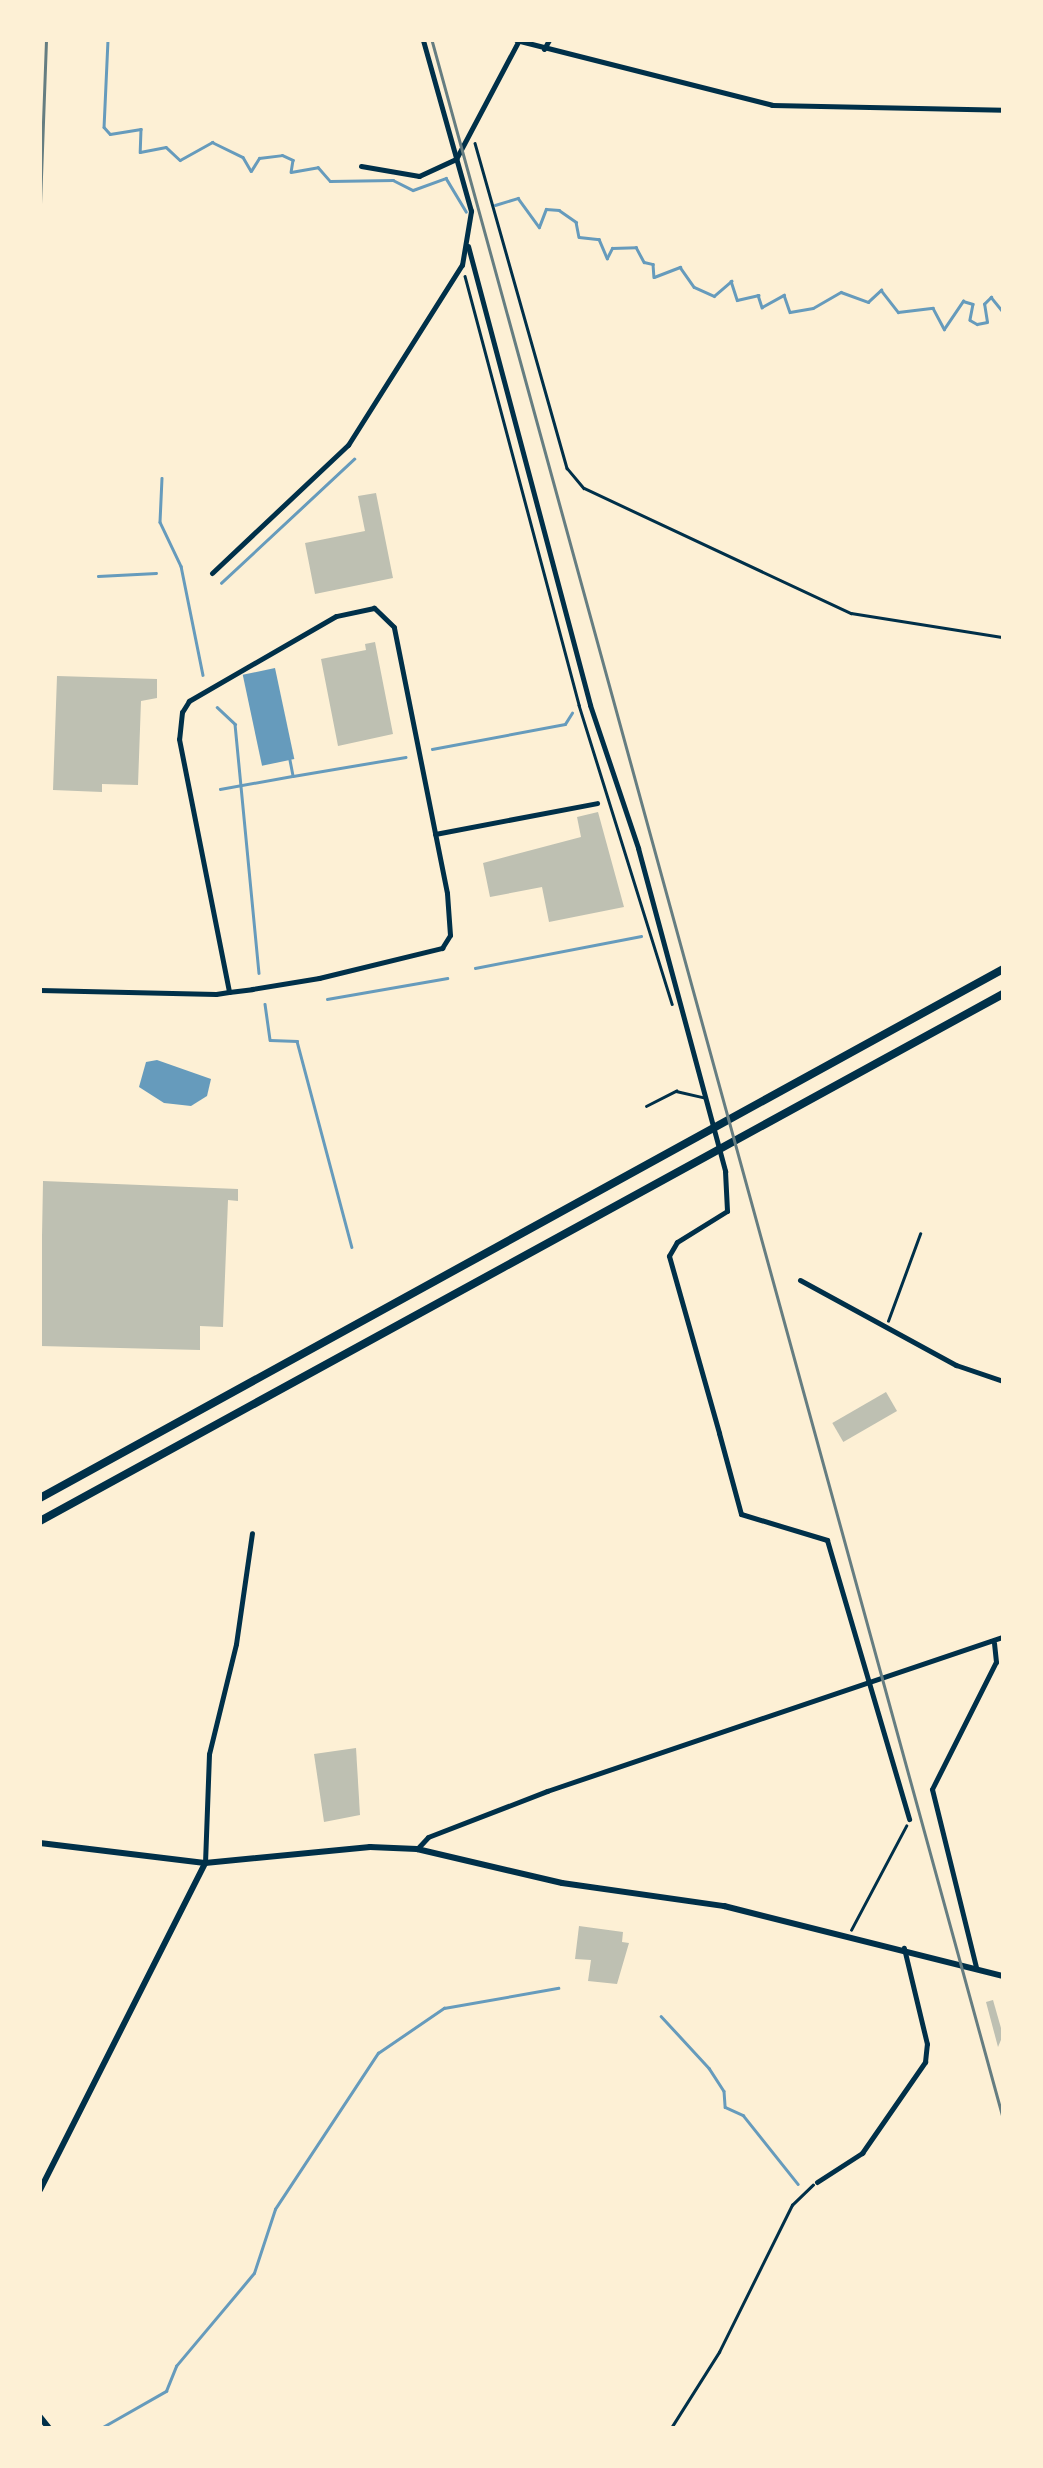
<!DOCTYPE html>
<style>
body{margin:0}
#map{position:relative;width:1043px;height:2468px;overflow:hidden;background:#fdf0d5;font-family:"Public Sans",sans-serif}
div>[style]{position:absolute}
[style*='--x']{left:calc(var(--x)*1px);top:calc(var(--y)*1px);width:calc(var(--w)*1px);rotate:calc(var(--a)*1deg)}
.water>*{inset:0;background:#669bbc;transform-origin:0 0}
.stream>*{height:2.5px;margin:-1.25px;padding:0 1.25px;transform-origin:1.25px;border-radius:1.25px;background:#669bbc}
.building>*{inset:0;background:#bec0b2;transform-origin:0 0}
.path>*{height:2.5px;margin:-1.25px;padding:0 1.25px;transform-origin:1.25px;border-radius:1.25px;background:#003049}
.service>*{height:2.5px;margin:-1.25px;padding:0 1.25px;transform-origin:1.25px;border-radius:1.25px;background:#003049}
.minor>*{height:5px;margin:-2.5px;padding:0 2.5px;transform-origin:2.5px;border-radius:2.5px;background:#003049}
.tertiary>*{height:6px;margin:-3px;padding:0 3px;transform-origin:3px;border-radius:3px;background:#003049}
.secondary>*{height:6px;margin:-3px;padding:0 3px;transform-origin:3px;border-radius:3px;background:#003049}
.trunk>*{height:8px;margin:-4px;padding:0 4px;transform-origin:4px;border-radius:4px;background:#003049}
.rail>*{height:2.5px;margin:-1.25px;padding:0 1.25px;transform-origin:1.25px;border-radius:1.25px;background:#657d81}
span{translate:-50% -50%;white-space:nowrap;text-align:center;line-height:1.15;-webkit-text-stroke:10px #fdf0d5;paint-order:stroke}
.frame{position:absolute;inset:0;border:42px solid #fdf0d5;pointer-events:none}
</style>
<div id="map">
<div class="water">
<div style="left:275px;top:668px;width:93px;height:33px;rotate:78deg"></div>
<div style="clip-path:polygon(157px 1060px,211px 1079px,207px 1096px,191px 1106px,164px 1103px,139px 1087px,146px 1062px)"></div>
</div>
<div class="stream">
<div style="--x:108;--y:40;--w:87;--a:92.6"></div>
<div style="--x:104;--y:127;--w:9;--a:49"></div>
<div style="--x:110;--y:134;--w:31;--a:-9"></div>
<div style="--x:141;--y:129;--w:23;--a:92"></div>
<div style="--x:140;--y:152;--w:26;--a:-11"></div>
<div style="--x:166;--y:147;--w:19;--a:43"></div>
<div style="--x:180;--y:160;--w:37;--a:-29"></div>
<div style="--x:212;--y:142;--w:34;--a:26"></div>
<div style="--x:243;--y:157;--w:16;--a:60"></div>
<div style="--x:251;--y:171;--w:15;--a:-58"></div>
<div style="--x:259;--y:158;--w:23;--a:-7"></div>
<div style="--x:282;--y:155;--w:12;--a:24"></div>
<div style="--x:293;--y:160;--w:12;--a:99"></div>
<div style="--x:291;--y:172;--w:27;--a:-10"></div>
<div style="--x:318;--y:167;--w:18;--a:49"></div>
<div style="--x:330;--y:181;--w:63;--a:-0.9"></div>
<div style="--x:393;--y:180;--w:22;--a:27"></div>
<div style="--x:413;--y:190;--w:35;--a:-20"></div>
<div style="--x:446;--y:178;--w:39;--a:59"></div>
<div style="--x:495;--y:205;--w:24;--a:-17"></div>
<div style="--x:518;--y:198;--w:36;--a:54"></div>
<div style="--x:539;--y:227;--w:19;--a:-69"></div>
<div style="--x:546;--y:209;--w:13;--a:4"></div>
<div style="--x:559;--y:210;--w:21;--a:35"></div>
<div style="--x:576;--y:222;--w:15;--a:79"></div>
<div style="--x:579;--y:237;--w:20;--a:6"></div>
<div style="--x:599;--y:239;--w:21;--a:67"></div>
<div style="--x:607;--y:258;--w:11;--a:-63"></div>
<div style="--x:612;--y:248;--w:24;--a:-2"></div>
<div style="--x:636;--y:247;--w:17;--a:62"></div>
<div style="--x:644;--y:262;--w:9;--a:13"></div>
<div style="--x:653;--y:264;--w:13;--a:86"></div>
<div style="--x:654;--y:277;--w:28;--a:-21"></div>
<div style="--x:680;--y:267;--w:24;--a:55"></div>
<div style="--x:694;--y:287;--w:22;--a:24"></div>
<div style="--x:714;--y:296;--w:23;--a:-41"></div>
<div style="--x:731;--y:281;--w:20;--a:72"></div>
<div style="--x:737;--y:300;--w:22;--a:-13"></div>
<div style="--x:758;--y:295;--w:13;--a:72"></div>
<div style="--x:762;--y:307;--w:25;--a:-29"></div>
<div style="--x:784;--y:295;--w:18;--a:71"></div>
<div style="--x:790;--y:312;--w:23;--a:-10"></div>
<div style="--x:813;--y:308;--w:32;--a:-30"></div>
<div style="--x:841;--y:292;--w:29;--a:20"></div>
<div style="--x:868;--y:302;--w:18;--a:-43"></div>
<div style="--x:881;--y:290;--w:28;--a:52"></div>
<div style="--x:898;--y:312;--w:35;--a:-7"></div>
<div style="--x:933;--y:308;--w:24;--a:62"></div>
<div style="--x:944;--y:329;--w:34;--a:-56"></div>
<div style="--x:963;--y:301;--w:10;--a:17"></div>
<div style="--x:973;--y:304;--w:16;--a:101"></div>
<div style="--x:970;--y:320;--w:8;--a:30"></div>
<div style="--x:977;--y:324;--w:10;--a:-11"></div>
<div style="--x:987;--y:322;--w:18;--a:-99"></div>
<div style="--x:984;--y:304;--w:10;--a:-45"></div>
<div style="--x:991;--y:297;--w:19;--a:51"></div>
<div style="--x:1003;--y:287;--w:9;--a:90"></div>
<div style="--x:162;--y:478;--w:44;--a:92.6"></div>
<div style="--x:160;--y:522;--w:49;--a:64.5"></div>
<div style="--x:181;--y:566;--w:111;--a:78.6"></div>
<div style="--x:98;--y:576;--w:58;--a:-3"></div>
<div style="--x:221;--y:583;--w:182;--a:-43"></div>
<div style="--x:217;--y:707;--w:25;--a:43"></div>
<div style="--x:235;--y:724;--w:250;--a:84.5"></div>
<div style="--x:432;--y:749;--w:135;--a:-10.6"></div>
<div style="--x:565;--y:724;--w:13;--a:-58"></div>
<div style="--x:290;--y:760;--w:16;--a:79"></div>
<div style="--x:293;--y:776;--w:114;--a:-9.6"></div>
<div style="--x:220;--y:789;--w:73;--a:-10.2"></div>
<div style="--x:475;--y:968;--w:169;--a:-10.9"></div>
<div style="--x:327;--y:999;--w:122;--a:-9.9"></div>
<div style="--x:265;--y:1004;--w:36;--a:82"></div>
<div style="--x:270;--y:1040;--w:27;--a:2"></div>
<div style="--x:297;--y:1041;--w:213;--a:75.1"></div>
<div style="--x:661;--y:2016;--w:71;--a:47.3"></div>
<div style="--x:709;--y:2068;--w:27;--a:57"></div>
<div style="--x:724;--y:2091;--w:16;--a:86"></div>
<div style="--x:725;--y:2107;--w:20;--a:24"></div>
<div style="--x:743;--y:2115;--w:88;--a:51.4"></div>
<div style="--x:101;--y:2428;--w:75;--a:-29.6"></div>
<div style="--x:166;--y:2391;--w:27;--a:-68"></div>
<div style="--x:176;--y:2366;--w:121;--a:-50"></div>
<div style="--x:254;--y:2273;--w:67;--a:-71.8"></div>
<div style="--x:275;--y:2209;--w:187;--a:-56.6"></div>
<div style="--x:378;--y:2053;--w:80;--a:-34.3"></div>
<div style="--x:444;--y:2008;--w:116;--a:-10"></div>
</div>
<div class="building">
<div style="clip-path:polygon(376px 493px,393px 578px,315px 594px,305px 543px,365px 531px,358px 496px)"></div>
<div style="clip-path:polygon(375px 642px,393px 734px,338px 746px,321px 659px,366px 650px,365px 644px)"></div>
<div style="clip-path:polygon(57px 676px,157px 679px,157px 698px,141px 701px,138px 785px,102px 784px,102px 792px,53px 790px)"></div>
<div style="clip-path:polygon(598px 812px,624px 907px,549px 922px,542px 887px,490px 897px,483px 863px,581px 837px,577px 817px)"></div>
<div style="clip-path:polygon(43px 1181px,238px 1189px,238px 1201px,228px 1200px,223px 1327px,200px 1326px,200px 1350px,40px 1346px)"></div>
<div style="left:886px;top:1392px;width:22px;height:62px;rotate:60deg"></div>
<div style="clip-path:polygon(356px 1748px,360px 1815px,324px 1822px,314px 1754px)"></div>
<div style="clip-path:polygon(579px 1926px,623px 1932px,622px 1942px,629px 1943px,617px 1984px,588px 1981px,591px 1960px,575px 1959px)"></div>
<div style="clip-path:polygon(993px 2000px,1003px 2035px,998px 2047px,986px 2002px)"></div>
</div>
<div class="path">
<div style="--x:475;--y:143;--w:338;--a:74.2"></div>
<div style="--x:567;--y:468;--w:26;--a:50"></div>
<div style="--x:584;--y:488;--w:295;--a:25.1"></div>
<div style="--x:851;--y:613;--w:154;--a:9"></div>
<div style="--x:465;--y:276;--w:444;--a:75.1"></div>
<div style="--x:579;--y:705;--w:313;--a:72.7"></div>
<div style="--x:888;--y:1321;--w:93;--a:-69.8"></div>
<div style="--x:851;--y:1930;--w:118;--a:-62.1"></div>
<div style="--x:671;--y:2428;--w:90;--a:-57.7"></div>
<div style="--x:719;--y:2352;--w:164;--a:-63.6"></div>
<div style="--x:792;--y:2205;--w:29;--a:-44"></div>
</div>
<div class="service">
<div style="--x:646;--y:1106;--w:34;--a:-27"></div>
<div style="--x:676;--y:1091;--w:28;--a:13"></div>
</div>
<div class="minor">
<div style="--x:516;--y:40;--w:264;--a:14.2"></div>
<div style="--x:772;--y:105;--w:231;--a:1.2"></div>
<div style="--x:544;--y:49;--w:10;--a:-61"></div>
<div style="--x:361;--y:166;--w:59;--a:9.8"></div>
<div style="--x:419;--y:176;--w:41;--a:-24.7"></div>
<div style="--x:456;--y:159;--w:132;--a:-62.1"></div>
<div style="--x:468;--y:246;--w:475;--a:75.1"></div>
<div style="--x:590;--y:705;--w:151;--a:71.4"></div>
<div style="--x:638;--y:848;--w:335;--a:74.9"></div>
<div style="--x:725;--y:1171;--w:40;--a:87.1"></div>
<div style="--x:727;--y:1211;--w:59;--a:148.2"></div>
<div style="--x:677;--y:1242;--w:16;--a:120"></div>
<div style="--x:669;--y:1256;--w:184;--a:74.2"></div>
<div style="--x:719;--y:1433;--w:84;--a:74.8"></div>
<div style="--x:741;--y:1514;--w:90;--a:16.8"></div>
<div style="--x:827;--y:1540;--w:291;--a:73.6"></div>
<div style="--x:212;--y:573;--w:187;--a:-43.3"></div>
<div style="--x:348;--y:445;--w:213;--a:-57.7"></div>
<div style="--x:462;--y:265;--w:55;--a:-80.5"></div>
<div style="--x:471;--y:211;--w:178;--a:-105.7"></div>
<div style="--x:435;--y:834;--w:165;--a:-10.8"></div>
<div style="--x:40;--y:990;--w:176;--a:1.3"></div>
<div style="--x:216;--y:994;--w:13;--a:-9"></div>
<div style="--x:229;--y:992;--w:23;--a:-7"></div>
<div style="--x:252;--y:989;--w:68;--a:-9.3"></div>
<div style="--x:319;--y:978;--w:127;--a:-13.7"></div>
<div style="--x:442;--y:948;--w:15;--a:-58"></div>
<div style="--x:450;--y:935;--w:42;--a:-94.1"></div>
<div style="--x:447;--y:893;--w:271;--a:-101.3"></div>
<div style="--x:394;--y:627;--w:28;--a:-136"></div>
<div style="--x:374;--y:608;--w:39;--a:168"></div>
<div style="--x:336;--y:616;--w:170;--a:150"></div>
<div style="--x:189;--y:701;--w:13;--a:122"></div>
<div style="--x:182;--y:712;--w:27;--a:96"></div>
<div style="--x:179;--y:739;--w:258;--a:78.8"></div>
<div style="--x:800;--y:1280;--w:178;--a:28.6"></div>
<div style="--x:956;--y:1365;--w:50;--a:18.8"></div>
<div style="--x:417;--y:1849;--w:16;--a:-47"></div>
<div style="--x:428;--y:1837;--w:128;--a:-21.1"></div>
<div style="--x:547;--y:1791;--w:481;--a:-18.7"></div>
<div style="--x:205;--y:1863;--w:109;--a:-87.9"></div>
<div style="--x:209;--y:1754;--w:113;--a:-76.2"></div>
<div style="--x:236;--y:1644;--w:112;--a:-81.8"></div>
<div style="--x:976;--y:1967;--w:183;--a:-103.9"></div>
<div style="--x:932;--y:1789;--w:142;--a:-63.3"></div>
<div style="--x:996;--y:1662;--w:19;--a:-96"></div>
<div style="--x:817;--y:2182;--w:54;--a:-32.8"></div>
<div style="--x:862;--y:2153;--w:111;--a:-55.3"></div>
<div style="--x:925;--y:2062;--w:18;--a:-84"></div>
<div style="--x:927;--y:2044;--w:99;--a:-103.5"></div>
</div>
<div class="tertiary">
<div style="--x:40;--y:2190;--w:366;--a:-63.2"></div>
<div style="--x:40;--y:2417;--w:14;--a:51"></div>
</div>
<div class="secondary">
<div style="--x:40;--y:1843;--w:166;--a:6.9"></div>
<div style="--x:205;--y:1863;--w:166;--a:-5.5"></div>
<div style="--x:370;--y:1847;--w:47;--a:2.4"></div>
<div style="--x:417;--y:1849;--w:149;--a:13.2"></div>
<div style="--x:562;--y:1883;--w:164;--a:8.1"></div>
<div style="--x:724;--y:1906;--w:288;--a:14.1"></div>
</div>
<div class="trunk">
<div style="--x:40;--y:1498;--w:1099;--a:-28.78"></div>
<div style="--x:40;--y:1521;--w:1098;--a:-28.69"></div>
</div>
<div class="rail">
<div style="--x:432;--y:40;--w:2154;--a:74.63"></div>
<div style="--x:40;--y:204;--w:164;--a:-87.9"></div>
</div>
<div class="frame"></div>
</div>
